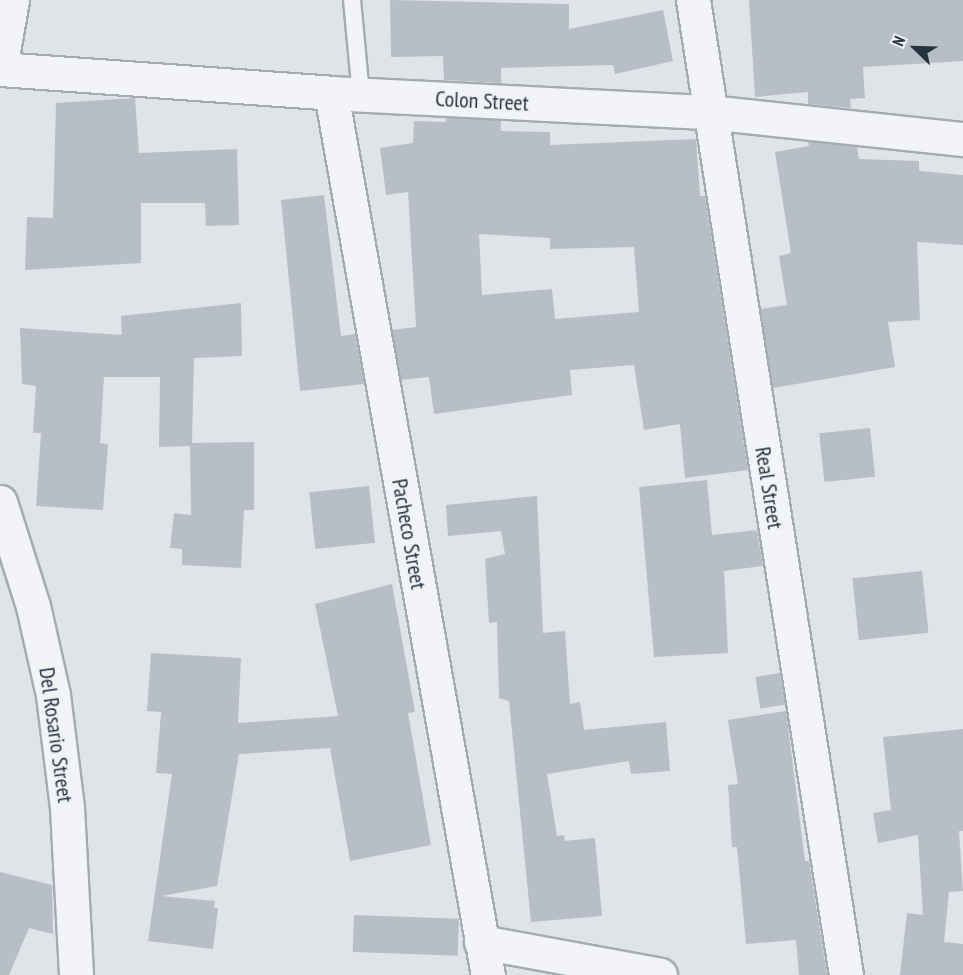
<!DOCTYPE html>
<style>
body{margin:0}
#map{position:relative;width:963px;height:975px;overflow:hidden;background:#dfe4e9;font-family:"PT Sans Narrow",sans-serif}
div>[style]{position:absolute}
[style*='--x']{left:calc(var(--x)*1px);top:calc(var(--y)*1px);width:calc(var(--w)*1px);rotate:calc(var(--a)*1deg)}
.building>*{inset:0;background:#b7bec6;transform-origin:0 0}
.roads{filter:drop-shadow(2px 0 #a4abb3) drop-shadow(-2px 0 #a4abb3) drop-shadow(0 2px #a4abb3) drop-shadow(0 -2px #a4abb3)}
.lane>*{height:16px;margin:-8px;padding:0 8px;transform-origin:8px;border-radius:8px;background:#f2f4f7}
.street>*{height:33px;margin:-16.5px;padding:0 16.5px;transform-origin:16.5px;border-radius:16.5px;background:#f2f4f7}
span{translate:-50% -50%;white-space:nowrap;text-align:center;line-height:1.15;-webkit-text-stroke:4.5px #eff3f6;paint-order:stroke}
.street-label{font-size:22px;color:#283340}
.north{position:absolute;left:885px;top:18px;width:60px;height:60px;-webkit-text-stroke:4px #eff3f6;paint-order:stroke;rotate:293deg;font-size:16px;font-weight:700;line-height:24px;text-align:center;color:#283340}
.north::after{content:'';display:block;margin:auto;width:21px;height:27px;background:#283340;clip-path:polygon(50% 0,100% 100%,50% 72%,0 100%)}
</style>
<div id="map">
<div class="building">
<div style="clip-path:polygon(390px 0,569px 4px,569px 29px,663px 10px,673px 61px,615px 74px,613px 65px,501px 68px,501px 83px,444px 80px,443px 56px,391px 57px)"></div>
<div style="clip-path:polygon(749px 0,963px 0,963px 61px,863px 67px,865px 98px,850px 99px,851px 108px,808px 104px,808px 92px,755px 97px)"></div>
<div style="clip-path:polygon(135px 98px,139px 153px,237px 149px,239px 225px,206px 226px,205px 203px,141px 203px,141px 263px,25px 270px,27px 217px,53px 218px,56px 103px)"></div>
<div style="clip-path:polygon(evenodd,446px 118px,501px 120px,501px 131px,550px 132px,550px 145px,696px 139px,700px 196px,705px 196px,748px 470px,685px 478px,680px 424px,644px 430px,634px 365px,570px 370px,572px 395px,434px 414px,429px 377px,401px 380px,392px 330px,416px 327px,408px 192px,386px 195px,380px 148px,413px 143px,414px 121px,446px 122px,446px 118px,479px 234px,550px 238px,550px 249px,634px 247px,639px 312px,555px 319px,552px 289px,482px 295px,479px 234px)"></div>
<div style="clip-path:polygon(808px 141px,857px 147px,859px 159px,919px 161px,919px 171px,963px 175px,963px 245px,917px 242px,920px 320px,888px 322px,895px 367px,773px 388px,760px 309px,787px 305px,779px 256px,791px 253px,775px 152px,809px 146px)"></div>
<div style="clip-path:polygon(324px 195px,341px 336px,355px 334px,364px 384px,300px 391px,281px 200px)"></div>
<div style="clip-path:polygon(241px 303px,242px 356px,194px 358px,192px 443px,254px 442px,254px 510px,244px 510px,241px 568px,182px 565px,182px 549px,170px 548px,174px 513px,191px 515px,190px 446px,159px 447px,160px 377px,104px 377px,100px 443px,108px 444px,103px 510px,36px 506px,41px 433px,33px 433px,36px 386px,22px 384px,20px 328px,122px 335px,121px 316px)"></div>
<div style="left:870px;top:428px;width:49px;height:51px;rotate:84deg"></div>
<div style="clip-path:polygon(707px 480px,712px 535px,757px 530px,763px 566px,724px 571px,728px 653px,654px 657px,639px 487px)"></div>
<div style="left:369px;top:486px;width:57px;height:60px;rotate:84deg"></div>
<div style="clip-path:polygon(537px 496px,543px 633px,565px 631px,570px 704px,580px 702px,584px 730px,666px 722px,670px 771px,631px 774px,629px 761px,547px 774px,557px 836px,564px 835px,565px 841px,595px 838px,602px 916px,531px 922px,509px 701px,499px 698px,497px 622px,489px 623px,485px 559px,505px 554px,501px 531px,448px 536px,446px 505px)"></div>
<div style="left:922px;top:571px;width:62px;height:70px;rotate:84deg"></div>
<div style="clip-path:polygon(392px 584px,415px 712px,408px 713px,431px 845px,350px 861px,330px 748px,239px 754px,217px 886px,161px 896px,215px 901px,214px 908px,218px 908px,213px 949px,148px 941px,172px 774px,156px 773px,161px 712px,147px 711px,151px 653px,241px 658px,238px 723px,338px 716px,315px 604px)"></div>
<div style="left:780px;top:673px;width:32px;height:25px;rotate:81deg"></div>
<div style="clip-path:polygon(786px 711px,805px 861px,809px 861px,827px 975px,799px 975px,796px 940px,746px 944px,737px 847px,732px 847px,728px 785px,738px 784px,728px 720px)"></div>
<div style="clip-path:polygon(963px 729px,963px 831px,959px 831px,963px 891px,949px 892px,944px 942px,963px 944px,963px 975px,900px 975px,907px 913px,923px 915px,918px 835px,878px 843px,873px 813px,891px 810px,883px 737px)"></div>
<div style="clip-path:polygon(0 872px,52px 885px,53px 934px,29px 928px,9px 975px,0 975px)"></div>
<div style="left:354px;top:915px;width:105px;height:37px;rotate:2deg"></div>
</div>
<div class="roads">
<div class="lane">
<div style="--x:352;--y:0;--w:95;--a:84.6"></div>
</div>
<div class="street">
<div style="--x:693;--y:0;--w:987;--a:81.08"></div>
<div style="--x:0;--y:68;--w:69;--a:-80"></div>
<div style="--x:0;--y:69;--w:332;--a:4.1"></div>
<div style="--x:331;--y:93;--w:378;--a:2.9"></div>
<div style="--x:709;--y:112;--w:255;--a:6.1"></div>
<div style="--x:331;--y:93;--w:896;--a:79.91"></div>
<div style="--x:0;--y:502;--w:109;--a:72.4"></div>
<div style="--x:33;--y:606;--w:91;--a:77.3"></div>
<div style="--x:53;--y:695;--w:114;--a:82.9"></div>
<div style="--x:67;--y:808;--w:167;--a:86.9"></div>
<div style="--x:481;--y:942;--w:182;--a:10.4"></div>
</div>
</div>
<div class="street-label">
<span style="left:482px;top:101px;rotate:3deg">Colon Street</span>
<span style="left:769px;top:488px;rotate:81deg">Real Street</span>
<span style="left:409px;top:534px;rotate:80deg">Pacheco Street</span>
<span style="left:56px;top:735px;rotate:82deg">Del Rosario Street</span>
</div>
<div class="north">N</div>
</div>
